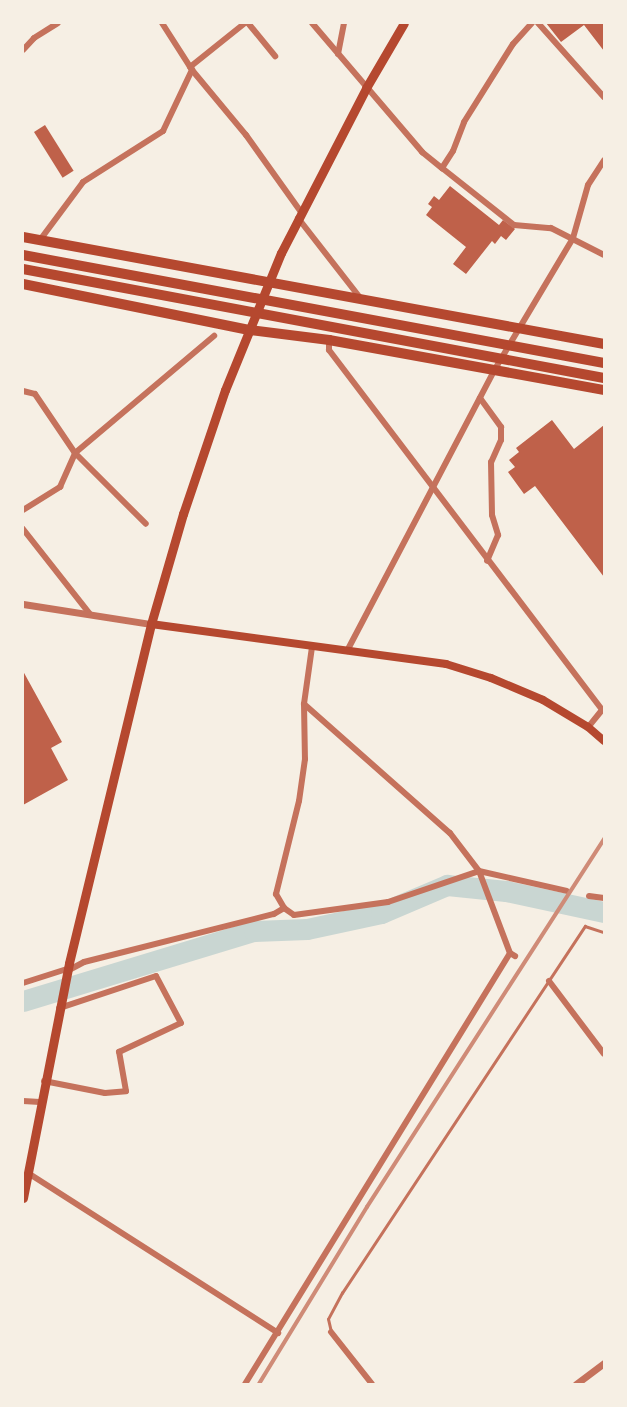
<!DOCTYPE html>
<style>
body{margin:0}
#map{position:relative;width:627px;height:1407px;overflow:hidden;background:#f6efe4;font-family:"Sofia Sans Condensed",sans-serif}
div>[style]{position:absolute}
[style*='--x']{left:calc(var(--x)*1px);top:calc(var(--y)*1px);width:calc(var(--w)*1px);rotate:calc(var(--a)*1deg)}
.river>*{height:21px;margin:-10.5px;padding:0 10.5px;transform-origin:10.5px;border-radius:10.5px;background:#c9d6d2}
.building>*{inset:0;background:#bf614a;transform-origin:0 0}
.service>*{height:2.5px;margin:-1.25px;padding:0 1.25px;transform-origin:1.25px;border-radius:1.25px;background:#c5725c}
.minor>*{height:6px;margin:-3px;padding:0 3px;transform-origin:3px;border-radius:3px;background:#c5725c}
.tertiary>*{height:7px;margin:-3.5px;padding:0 3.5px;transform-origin:3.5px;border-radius:3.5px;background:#c5725c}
.secondary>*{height:8px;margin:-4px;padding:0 4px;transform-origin:4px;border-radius:4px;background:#b5482f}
.primary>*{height:9px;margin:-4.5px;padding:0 4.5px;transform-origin:4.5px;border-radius:4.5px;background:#b5482f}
.trunk>*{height:10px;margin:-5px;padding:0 5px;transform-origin:5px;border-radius:5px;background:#b5482f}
.rail>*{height:3.5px;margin:-1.75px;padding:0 1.75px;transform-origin:1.75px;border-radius:1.75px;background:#cf8b77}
span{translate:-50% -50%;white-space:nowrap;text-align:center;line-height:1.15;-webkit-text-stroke:7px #f6efe4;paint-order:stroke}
.frame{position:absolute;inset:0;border:24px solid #f6efe4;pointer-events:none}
</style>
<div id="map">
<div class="river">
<div style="--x:23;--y:1001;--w:241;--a:-16.9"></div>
<div style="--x:254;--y:931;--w:53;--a:-2.2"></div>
<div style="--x:307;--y:929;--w:76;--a:-12.2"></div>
<div style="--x:381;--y:913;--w:72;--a:-23"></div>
<div style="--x:447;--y:885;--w:59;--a:5.8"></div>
<div style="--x:506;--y:891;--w:100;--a:12.1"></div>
</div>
<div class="building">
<div style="clip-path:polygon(546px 23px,604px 23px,604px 51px,584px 25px,561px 42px)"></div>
<div style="left:45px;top:125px;width:54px;height:13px;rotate:58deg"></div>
<div style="clip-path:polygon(450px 186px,499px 225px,503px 220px,515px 229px,506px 240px,501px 236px,495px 244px,492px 241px,466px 274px,453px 264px,466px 247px,426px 215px,432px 207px,428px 204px,434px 196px,439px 200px)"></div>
<div style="clip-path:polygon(552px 420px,574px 449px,604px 425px,604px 577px,535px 486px,524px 494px,508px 472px,515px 467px,509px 460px,519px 452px,516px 448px)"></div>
<div style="clip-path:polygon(23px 671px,62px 742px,51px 748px,68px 780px,23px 805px)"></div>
</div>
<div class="service">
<div style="--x:331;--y:1332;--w:13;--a:-103"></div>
<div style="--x:328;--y:1319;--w:30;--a:-62"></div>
<div style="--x:342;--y:1293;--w:440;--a:-56.5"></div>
<div style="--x:585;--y:926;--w:20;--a:18"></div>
</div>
<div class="minor">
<div style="--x:162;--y:23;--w:56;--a:57.4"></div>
<div style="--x:192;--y:70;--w:85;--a:50.3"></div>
<div style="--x:246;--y:135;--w:95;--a:54.5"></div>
<div style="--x:248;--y:23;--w:43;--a:50.7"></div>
<div style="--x:312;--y:23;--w:170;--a:49.5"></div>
<div style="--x:422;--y:152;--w:26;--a:39"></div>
<div style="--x:442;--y:168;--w:92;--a:38.4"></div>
<div style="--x:514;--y:225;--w:37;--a:5"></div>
<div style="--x:551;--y:228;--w:59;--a:27"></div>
<div style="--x:538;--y:23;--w:99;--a:48.3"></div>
<div style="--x:23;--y:50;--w:16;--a:-47"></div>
<div style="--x:34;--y:38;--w:28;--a:-32"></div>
<div style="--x:338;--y:54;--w:32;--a:-79"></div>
<div style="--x:190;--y:67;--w:70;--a:-38.7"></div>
<div style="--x:442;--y:168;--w:20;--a:-57"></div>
<div style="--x:453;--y:151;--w:31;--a:-69"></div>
<div style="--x:464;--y:122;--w:92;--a:-57.9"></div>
<div style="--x:513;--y:44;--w:28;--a:-48"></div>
<div style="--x:298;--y:218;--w:103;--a:52.1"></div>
<div style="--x:40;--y:240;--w:72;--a:-53.4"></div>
<div style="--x:83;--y:182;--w:95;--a:-32.5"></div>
<div style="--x:163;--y:131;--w:68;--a:-64.6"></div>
<div style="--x:329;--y:340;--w:10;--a:90"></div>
<div style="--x:329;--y:350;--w:452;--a:52.8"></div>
<div style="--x:602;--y:710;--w:22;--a:129"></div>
<div style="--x:23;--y:391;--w:12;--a:14"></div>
<div style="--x:35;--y:394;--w:71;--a:55.9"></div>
<div style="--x:75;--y:453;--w:100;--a:45"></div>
<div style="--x:480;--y:398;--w:36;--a:54"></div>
<div style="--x:501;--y:427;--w:13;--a:90"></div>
<div style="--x:501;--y:440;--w:24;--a:114"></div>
<div style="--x:491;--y:462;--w:53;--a:88.9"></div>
<div style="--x:492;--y:515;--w:21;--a:73"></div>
<div style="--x:498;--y:535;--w:28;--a:113"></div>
<div style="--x:23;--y:510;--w:44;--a:-31.9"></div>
<div style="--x:60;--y:487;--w:37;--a:-66"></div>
<div style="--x:75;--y:453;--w:182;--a:-40.1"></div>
<div style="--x:23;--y:529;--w:108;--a:51.8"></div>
<div style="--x:312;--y:647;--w:58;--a:98"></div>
<div style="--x:304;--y:704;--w:55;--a:89"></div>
<div style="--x:305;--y:759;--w:42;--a:98.1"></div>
<div style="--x:299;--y:801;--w:96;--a:103.9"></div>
<div style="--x:276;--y:894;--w:16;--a:60"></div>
<div style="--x:284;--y:908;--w:12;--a:35"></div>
<div style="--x:294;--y:915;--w:95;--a:-7.9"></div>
<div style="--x:388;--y:902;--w:96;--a:-18.8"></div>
<div style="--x:479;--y:871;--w:90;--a:12.8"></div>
<div style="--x:347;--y:651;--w:318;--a:-62.3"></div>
<div style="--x:495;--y:369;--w:152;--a:-59.2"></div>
<div style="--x:573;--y:238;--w:55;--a:-74.2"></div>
<div style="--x:588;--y:185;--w:30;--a:-57"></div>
<div style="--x:304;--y:704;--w:195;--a:41.5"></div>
<div style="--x:450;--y:833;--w:48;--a:52.7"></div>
<div style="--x:479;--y:871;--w:88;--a:69.3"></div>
<div style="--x:510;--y:953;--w:6;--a:31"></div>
<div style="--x:589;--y:896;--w:15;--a:8"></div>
<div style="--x:69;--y:970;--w:17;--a:-28"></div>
<div style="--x:84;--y:962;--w:196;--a:-14.2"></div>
<div style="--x:274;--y:914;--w:12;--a:-31"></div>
<div style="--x:549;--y:981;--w:91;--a:53"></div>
<div style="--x:23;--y:983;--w:46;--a:-17.7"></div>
<div style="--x:44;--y:1081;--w:62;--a:11.1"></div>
<div style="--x:105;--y:1093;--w:21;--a:-5"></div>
<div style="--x:126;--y:1091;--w:40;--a:-100"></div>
<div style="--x:119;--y:1052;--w:68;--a:-25.1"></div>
<div style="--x:181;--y:1023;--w:53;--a:-118"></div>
<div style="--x:156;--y:976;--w:102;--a:161.7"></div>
<div style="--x:23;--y:1101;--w:17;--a:3"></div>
<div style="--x:28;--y:1173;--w:297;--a:32.6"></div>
<div style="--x:331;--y:1332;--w:66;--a:51.7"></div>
<div style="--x:245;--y:1384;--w:506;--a:-58.41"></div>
</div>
<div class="tertiary">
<div style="--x:23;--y:604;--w:130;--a:8.9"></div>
<div style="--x:576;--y:1384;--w:35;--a:-37"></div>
</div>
<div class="secondary">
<div style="--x:151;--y:624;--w:298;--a:7.7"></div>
<div style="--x:446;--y:664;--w:47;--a:17.3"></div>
<div style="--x:491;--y:678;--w:56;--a:22.9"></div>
<div style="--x:543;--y:700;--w:52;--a:31"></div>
<div style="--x:588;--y:727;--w:21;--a:41"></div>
</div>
<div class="primary">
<div style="--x:23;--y:1198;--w:239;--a:-78.9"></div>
<div style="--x:69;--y:963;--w:349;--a:-76.4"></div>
<div style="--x:151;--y:624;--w:115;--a:-73.8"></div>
<div style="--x:183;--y:514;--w:131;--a:-71.3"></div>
<div style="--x:225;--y:390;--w:148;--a:-67.8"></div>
<div style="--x:281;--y:253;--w:186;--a:-62.7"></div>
<div style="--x:366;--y:88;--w:75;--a:-59.7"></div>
</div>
<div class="trunk">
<div style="--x:23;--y:237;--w:591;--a:10.43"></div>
<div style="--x:23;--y:255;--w:591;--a:10.53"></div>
<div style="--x:23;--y:269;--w:591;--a:10.63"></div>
<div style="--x:23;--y:284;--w:232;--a:11.5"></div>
<div style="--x:250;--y:330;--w:80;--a:7.2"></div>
<div style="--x:329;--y:340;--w:280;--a:10.3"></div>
</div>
<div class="rail">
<div style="--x:259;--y:1384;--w:207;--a:-58.6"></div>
<div style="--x:367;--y:1207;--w:438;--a:-57.2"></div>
</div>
<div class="frame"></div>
</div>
